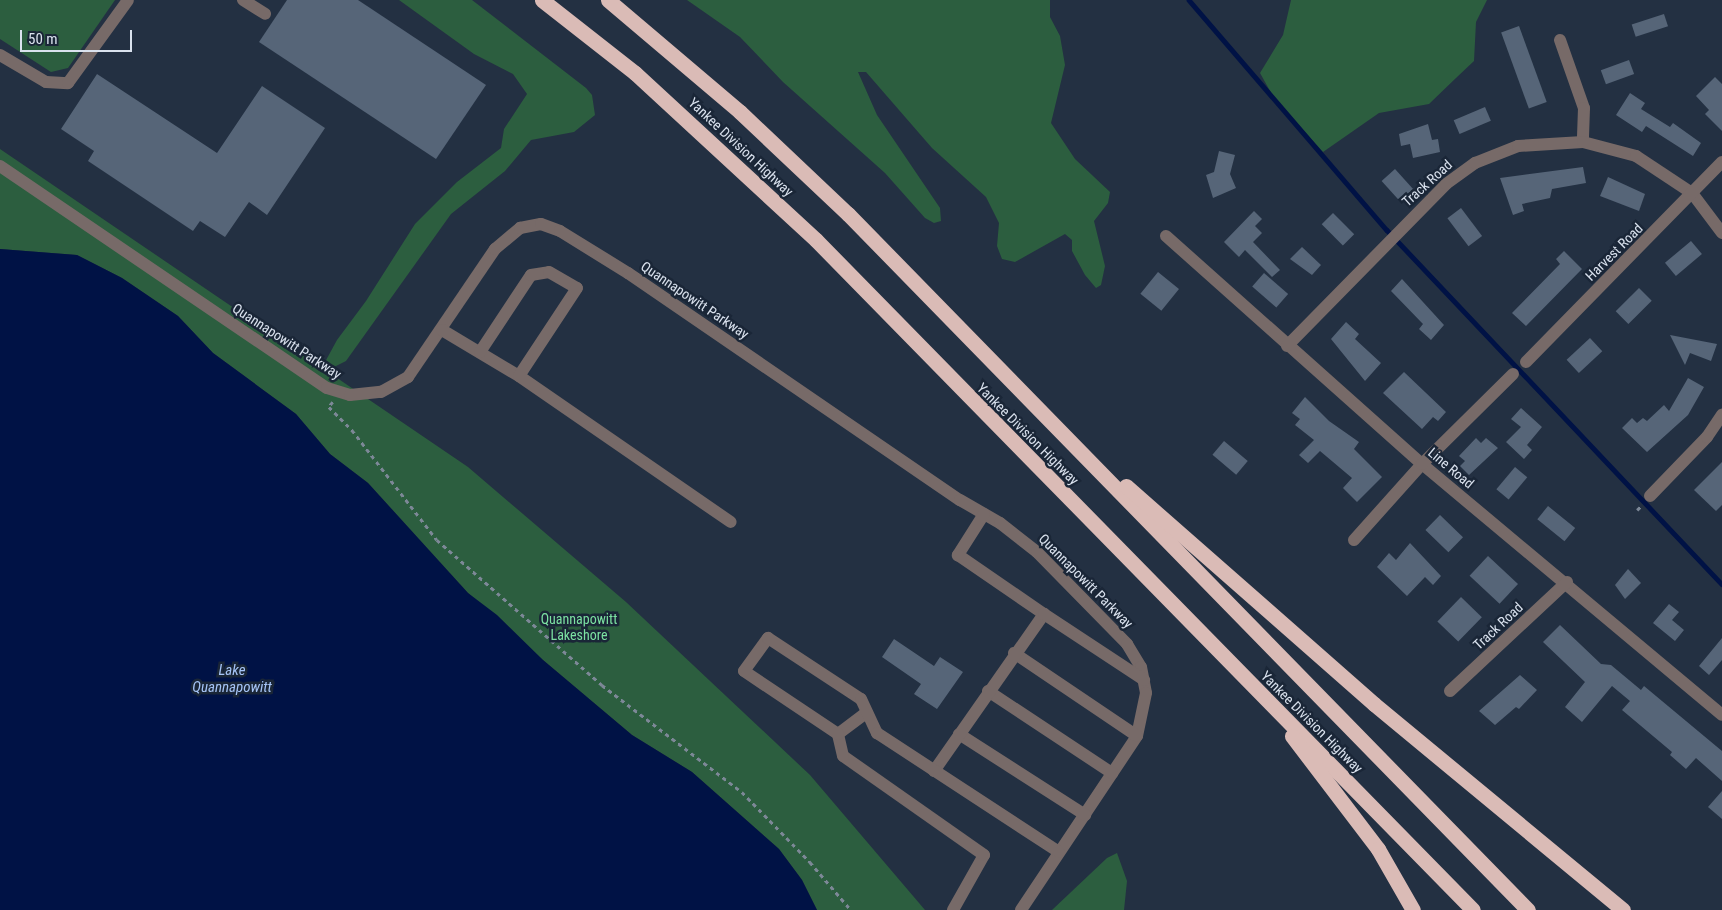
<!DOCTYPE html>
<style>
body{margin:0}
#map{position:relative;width:1722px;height:910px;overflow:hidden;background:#233042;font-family:"Roboto Condensed",sans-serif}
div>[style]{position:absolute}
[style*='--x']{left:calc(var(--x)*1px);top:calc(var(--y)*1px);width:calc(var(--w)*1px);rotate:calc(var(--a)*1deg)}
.green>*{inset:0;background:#2c5e3f}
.water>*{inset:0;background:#001245}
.stream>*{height:4.5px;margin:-2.25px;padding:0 2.25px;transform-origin:2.25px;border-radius:2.25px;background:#001245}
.building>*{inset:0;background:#566578;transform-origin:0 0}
.path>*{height:2.5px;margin-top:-1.25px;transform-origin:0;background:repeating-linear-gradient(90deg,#7d8897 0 4px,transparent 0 8px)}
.minor>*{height:12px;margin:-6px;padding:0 6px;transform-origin:6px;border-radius:6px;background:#776a68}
.highway>*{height:15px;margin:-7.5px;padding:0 7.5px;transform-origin:7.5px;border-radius:7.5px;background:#dabbb6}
span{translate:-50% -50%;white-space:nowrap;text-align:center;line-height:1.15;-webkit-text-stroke:5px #1a2637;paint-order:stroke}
.street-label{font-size:14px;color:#dae2ee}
.park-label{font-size:14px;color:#7ce1a2}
.water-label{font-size:15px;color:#a6c4f6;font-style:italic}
.scale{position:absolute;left:20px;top:30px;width:112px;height:22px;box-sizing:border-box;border:2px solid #dae2ee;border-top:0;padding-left:6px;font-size:15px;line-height:18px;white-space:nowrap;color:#dae2ee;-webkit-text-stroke:4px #1a2637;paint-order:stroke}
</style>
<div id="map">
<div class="green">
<div style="clip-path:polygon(0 0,115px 0,68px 68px,51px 72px,0 39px)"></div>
<div style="clip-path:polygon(399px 0,472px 0,586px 88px,592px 95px,595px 115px,574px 132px,531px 140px,505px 171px,451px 214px,346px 361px,332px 368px,325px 362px,337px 340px,366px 301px,415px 224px,457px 182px,501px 148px,504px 129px,527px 94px,513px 74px,474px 54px)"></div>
<div style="clip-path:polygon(687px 0,1050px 0,1050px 17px,1060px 36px,1065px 65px,1051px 123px,1075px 159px,1110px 192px,1108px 203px,1094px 221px,1105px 266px,1101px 285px,1096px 288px,1085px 275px,1072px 251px,1072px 240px,1065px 234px,1015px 262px,1002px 259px,997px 246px,999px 223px,986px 197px,932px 148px,866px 72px,858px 72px,877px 115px,940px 208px,941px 221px,934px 223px,925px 218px,885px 173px,783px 82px,740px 37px)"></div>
<div style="clip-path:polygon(1291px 0,1487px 0,1476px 22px,1474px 61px,1456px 78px,1429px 104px,1379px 113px,1323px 152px,1274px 98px,1260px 73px,1283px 35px)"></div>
<div style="clip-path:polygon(0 149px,468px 467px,626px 602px,810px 775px,925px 910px,817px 910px,802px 880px,779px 849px,692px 772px,632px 735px,543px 660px,468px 593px,368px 483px,330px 454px,296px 414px,213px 353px,178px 316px,122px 278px,77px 255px,0 249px)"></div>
<div style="clip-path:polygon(1117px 853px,1127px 881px,1124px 910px,1052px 910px,1107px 858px)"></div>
</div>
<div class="water">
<div style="clip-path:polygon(0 249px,77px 255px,122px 278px,178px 316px,213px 353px,296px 414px,330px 454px,368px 483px,468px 593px,497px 615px,543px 660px,632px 735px,692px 772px,779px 849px,802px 880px,817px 910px,0 910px)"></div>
</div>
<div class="stream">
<div style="--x:1189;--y:0;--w:303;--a:49.3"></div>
<div style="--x:1387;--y:230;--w:487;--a:46.6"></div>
</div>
<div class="building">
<div style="clip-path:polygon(287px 0,358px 0,486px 85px,436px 159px,259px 42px)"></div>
<div style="left:1664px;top:14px;width:13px;height:34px;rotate:72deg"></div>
<div style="left:1519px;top:26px;width:81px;height:19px;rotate:70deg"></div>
<div style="left:1629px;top:60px;width:15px;height:30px;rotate:70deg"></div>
<div style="clip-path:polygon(97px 74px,217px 153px,262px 86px,325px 128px,267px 215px,249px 202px,225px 237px,200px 221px,193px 231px,88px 161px,94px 151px,61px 129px)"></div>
<div style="clip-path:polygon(1715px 77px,1722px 84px,1722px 131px,1705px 114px,1709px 110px,1696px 96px)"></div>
<div style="clip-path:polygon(1630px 93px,1645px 103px,1641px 109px,1670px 127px,1673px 123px,1701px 143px,1693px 156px,1646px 126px,1642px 132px,1616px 115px)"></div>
<div style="left:1485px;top:107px;width:15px;height:34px;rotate:67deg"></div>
<div style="clip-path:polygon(1428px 124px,1432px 140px,1438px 139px,1440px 152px,1413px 158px,1410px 144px,1401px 146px,1399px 134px)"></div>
<div style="clip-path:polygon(1219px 151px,1235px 155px,1230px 174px,1236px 188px,1213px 198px,1206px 175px,1214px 172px)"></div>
<div style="clip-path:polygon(1583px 167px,1586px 183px,1552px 189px,1550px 198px,1522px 204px,1524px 211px,1513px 215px,1500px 178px)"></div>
<div style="left:1395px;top:169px;width:27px;height:18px;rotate:48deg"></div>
<div style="clip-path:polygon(1608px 177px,1645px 194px,1639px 211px,1600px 196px)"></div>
<div style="left:1461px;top:208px;width:35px;height:17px;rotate:53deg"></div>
<div style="clip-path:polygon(1254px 211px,1262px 219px,1255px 226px,1262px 233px,1253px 242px,1280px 270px,1272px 277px,1245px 250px,1239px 257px,1224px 242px)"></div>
<div style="left:1333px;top:213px;width:30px;height:16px;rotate:45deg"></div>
<div style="left:1691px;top:241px;width:17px;height:34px;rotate:50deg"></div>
<div style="clip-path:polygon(1302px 247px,1321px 265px,1312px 275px,1290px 259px)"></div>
<div style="clip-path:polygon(1564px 251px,1582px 269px,1526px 326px,1512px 313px,1560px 264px,1556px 259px)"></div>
<div style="left:1158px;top:272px;width:27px;height:28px;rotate:39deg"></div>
<div style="left:1264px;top:273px;width:32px;height:18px;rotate:41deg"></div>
<div style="clip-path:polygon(1402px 279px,1444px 325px,1431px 340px,1419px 329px,1423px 324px,1391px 291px)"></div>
<div style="left:1639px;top:288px;width:18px;height:33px;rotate:45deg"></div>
<div style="clip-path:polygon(1346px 322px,1359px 334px,1355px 339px,1381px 363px,1365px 381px,1331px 339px)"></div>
<div style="clip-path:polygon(1670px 335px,1717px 344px,1711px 361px,1690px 353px,1685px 365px)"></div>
<div style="left:1590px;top:338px;width:18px;height:32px;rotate:47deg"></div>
<div style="clip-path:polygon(1404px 372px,1446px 412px,1438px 421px,1433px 417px,1422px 429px,1383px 393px)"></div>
<div style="clip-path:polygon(1688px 378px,1704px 387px,1688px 415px,1647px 452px,1622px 428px,1632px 418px,1637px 423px,1643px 418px,1647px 421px,1664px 405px,1669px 411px)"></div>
<div style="clip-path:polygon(1305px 397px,1329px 421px,1359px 442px,1354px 449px,1382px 477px,1357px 502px,1343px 488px,1352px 478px,1320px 451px,1308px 463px,1299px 455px,1314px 440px,1295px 425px,1300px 419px,1292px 413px)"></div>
<div style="clip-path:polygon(1521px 408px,1542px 427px,1527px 445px,1532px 450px,1524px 459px,1506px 442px,1521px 427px,1511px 419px)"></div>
<div style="clip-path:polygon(1476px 438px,1481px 443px,1486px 438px,1498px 448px,1469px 475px,1460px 466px,1465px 461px,1459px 456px)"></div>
<div style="left:1224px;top:441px;width:31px;height:18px;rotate:40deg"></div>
<div style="clip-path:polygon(1722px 462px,1722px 505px,1716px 511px,1694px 490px)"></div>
<div style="left:1515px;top:467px;width:16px;height:29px;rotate:40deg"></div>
<div style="left:1548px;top:506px;width:35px;height:17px;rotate:39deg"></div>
<div style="left:1440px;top:515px;width:32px;height:21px;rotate:44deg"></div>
<div style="clip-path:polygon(1410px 543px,1441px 576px,1433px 585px,1425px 577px,1407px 596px,1377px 567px,1389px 553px,1396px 560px)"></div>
<div style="left:1488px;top:556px;width:41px;height:27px;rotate:43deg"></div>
<div style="clip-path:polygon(1628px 569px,1641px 583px,1625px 599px,1615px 585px)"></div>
<div style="left:1461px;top:597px;width:29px;height:34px;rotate:44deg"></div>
<div style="clip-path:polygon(1669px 604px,1679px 612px,1672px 620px,1684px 630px,1675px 641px,1653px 623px)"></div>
<div style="clip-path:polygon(1560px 625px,1601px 664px,1611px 665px,1641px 690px,1644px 686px,1722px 751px,1722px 781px,1696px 758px,1686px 769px,1670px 755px,1672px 752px,1622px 710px,1630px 701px,1612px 686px,1582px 722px,1565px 707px,1585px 682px,1543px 642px)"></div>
<div style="clip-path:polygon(1722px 638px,1722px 660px,1709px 675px,1699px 666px)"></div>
<div style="clip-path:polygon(894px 639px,934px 666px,940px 657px,963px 672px,937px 709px,914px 694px,921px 684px,882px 657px)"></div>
<div style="clip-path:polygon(1520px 675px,1537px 690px,1519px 709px,1516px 707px,1495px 725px,1479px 711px)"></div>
<div style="clip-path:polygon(1722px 791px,1722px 819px,1708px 807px)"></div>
</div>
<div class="path">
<div style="--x:333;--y:402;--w:6;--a:129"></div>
<div style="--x:329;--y:407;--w:33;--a:45"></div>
<div style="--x:352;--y:430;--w:139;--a:52.3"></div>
<div style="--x:437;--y:540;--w:220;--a:41.3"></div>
<div style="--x:602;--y:685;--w:176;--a:37.4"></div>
<div style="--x:742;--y:792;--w:98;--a:45.8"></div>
<div style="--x:810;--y:862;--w:63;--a:49.5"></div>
<div style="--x:1637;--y:510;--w:7;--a:-45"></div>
</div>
<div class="minor">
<div style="--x:243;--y:0;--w:26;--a:32"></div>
<div style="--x:1560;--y:40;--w:72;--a:70.6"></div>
<div style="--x:1584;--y:108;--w:34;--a:92"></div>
<div style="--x:0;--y:55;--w:53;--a:30.4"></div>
<div style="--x:46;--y:82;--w:22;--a:3"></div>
<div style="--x:68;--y:83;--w:102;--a:-54.1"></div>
<div style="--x:0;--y:166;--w:395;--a:34.2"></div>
<div style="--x:327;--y:388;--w:24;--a:17"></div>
<div style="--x:350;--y:395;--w:31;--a:-6"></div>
<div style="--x:381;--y:392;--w:31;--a:-29"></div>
<div style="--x:408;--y:377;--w:155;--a:-55.8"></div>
<div style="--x:495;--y:249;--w:33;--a:-40"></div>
<div style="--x:520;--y:228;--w:21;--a:-11"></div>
<div style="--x:541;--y:224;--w:20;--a:20"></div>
<div style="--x:560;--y:231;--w:80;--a:31.7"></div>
<div style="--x:628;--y:273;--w:402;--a:34.4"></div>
<div style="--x:960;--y:500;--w:46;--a:29.9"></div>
<div style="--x:1000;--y:523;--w:47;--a:38.1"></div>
<div style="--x:1037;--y:552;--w:129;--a:45.6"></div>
<div style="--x:1127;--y:644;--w:27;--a:59"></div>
<div style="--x:1141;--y:667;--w:26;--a:79"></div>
<div style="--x:1146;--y:693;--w:44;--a:101.8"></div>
<div style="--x:1137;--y:736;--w:209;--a:123.7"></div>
<div style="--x:1166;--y:236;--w:343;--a:41.7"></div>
<div style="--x:1422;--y:464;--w:391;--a:39.9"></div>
<div style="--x:442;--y:330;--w:90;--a:30.9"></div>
<div style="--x:1287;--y:346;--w:227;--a:-45.5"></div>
<div style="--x:1446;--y:184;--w:36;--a:-36"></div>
<div style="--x:1475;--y:163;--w:46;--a:-21.6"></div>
<div style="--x:1518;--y:146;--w:65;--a:-3.5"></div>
<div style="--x:1583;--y:142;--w:55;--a:14.8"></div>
<div style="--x:1636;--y:156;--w:67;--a:33.5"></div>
<div style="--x:1692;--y:193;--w:50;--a:53.1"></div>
<div style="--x:480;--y:352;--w:92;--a:-56.5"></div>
<div style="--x:531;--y:275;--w:18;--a:-9"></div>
<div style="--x:549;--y:272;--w:32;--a:30"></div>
<div style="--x:577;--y:288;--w:105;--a:123.4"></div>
<div style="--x:519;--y:376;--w:257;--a:34.6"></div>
<div style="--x:1526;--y:362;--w:280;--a:-45.6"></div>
<div style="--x:1650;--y:496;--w:82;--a:-46"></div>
<div style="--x:1707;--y:437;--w:27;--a:-56"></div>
<div style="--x:984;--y:514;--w:49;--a:122.4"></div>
<div style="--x:958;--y:555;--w:104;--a:34.5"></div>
<div style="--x:1354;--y:540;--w:102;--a:-48.2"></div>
<div style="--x:1422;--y:464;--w:128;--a:-44.7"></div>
<div style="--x:1014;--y:653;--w:148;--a:34"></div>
<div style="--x:988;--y:691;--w:149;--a:33.5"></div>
<div style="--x:1450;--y:691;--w:160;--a:-43"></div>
<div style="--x:838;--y:734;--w:36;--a:-37"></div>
<div style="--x:959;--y:734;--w:150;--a:32.7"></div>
<div style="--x:934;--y:771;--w:192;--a:-55"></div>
<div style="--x:1044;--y:614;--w:120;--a:33.4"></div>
<div style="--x:953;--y:910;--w:63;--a:-60.6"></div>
<div style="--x:984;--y:855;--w:172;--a:-144.9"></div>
<div style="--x:843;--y:756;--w:23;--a:-103"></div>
<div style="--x:838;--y:734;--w:113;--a:-146.2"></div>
<div style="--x:744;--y:671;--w:41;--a:-54"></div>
<div style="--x:768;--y:638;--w:111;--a:33.3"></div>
<div style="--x:861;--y:699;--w:38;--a:65"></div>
<div style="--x:877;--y:733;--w:217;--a:33.2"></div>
</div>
<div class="highway">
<div style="--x:542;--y:0;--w:118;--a:38.1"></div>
<div style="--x:635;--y:73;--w:246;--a:42.7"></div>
<div style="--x:816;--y:240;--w:938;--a:45.56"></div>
<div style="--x:608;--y:0;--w:173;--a:40.3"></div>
<div style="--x:740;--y:112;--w:149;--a:43.4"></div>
<div style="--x:848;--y:214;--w:973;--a:45.67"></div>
<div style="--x:1126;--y:486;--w:330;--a:41.3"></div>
<div style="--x:1374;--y:704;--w:323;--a:39.6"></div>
<div style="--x:1292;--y:736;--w:142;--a:52.7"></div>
<div style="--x:1378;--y:849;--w:70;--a:60.2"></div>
</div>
<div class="street-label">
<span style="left:741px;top:147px;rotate:43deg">Yankee Division Highway</span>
<span style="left:1427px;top:183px;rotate:-42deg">Track Road</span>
<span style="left:1614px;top:252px;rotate:-45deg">Harvest Road</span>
<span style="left:695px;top:300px;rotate:34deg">Quannapowitt Parkway</span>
<span style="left:287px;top:341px;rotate:33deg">Quannapowitt Parkway</span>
<span style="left:1028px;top:434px;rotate:45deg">Yankee Division Highway</span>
<span style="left:1451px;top:468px;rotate:40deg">Line Road</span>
<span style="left:1086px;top:581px;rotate:45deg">Quannapowitt Parkway</span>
<span style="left:1498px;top:626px;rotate:-43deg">Track Road</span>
<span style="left:1312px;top:722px;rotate:45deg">Yankee Division Highway</span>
</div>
<div class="park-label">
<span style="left:579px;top:627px">Quannapowitt<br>Lakeshore</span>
</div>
<div class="water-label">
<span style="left:232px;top:679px">Lake<br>Quannapowitt</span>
</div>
<div class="scale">50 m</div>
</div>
